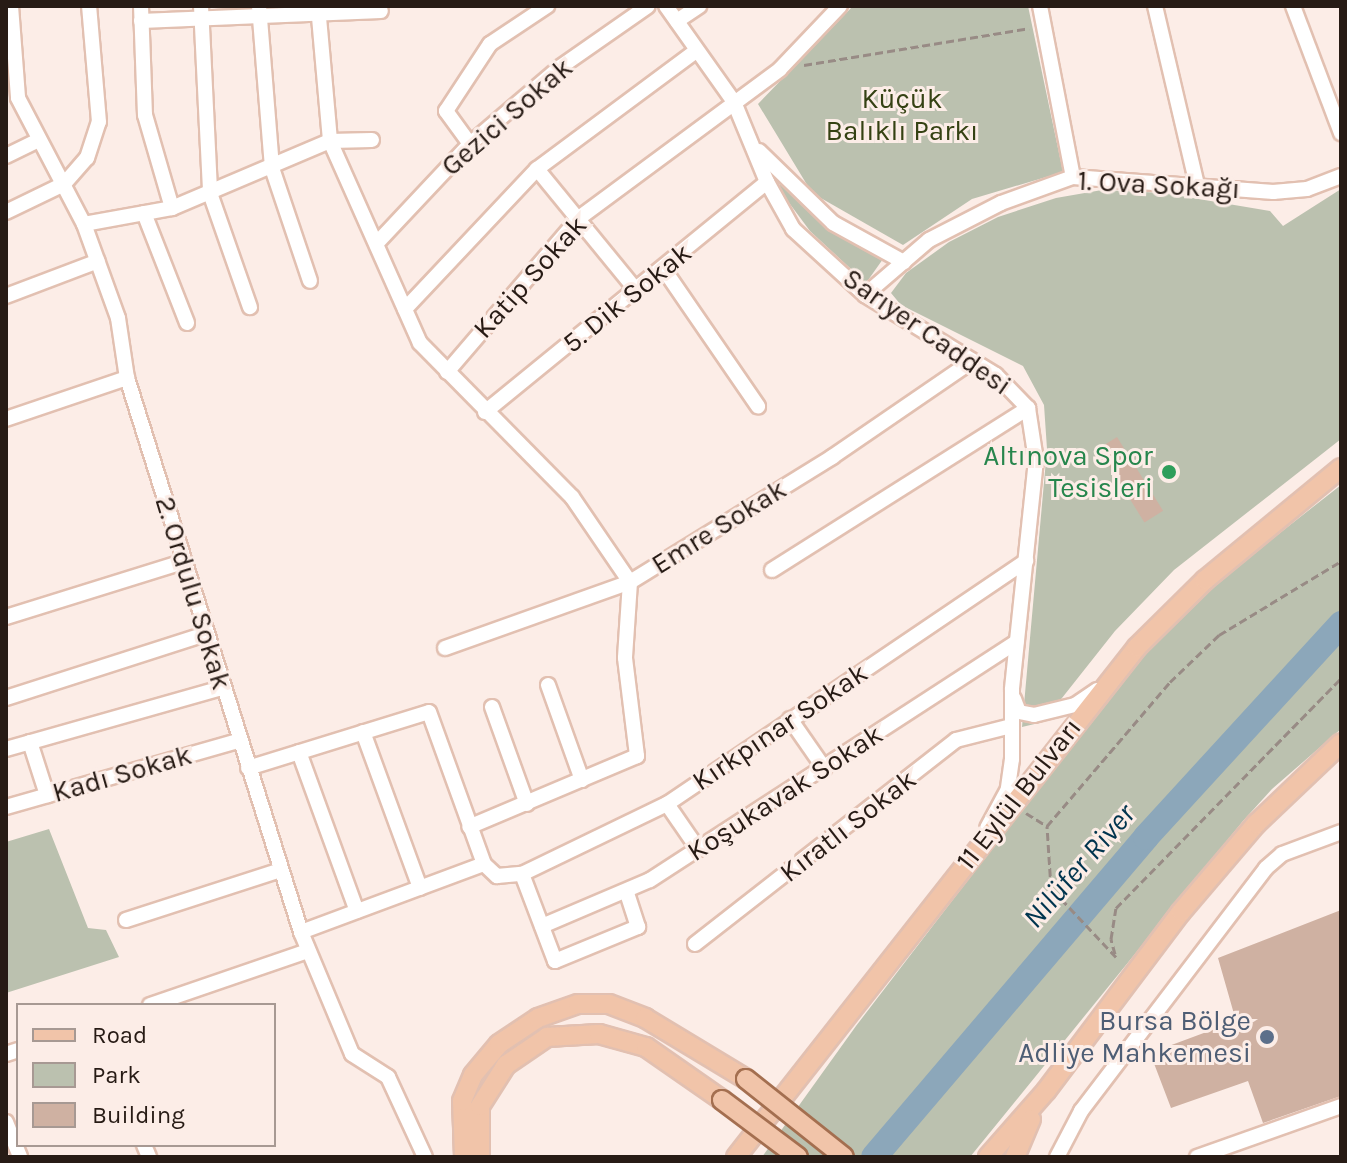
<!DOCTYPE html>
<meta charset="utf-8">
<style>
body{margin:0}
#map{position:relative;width:1347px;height:1163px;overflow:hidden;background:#fcede7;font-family:Karla,sans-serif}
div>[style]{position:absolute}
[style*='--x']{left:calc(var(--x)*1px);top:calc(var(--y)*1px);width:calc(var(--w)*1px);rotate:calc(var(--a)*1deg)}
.green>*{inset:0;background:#bbc1af}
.river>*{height:26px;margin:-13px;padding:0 13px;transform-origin:13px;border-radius:13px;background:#8ca7ba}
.building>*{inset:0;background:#cfb1a2;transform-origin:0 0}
.path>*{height:3px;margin-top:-1.5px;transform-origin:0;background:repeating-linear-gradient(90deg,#988b85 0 8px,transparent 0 12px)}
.roads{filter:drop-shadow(2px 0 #e2c0b1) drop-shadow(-2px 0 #e2c0b1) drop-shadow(0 2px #e2c0b1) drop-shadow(0 -2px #e2c0b1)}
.minor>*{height:14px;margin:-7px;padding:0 7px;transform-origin:7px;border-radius:7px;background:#fff}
.major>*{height:18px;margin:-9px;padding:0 9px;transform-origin:9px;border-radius:9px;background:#f1c4a9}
.bridges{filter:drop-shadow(2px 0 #a46f50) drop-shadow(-2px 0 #a46f50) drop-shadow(0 2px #a46f50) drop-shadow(0 -2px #a46f50)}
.major-bridge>*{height:18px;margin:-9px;padding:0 9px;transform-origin:9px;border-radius:9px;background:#f1c4a9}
.dots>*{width:22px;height:22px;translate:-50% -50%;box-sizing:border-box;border:4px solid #fcede7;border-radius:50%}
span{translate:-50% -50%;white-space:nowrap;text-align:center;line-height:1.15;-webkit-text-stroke:6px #fcede7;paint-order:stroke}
.park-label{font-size:28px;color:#354213}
.street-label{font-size:28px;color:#271b15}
.leisure-label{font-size:28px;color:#27864d}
.right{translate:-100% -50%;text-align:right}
.service-label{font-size:28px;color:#4e5e75}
.water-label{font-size:30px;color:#00344e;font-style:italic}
.frame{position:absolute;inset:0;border:8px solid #271b15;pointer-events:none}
.legend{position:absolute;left:16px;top:1003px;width:260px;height:144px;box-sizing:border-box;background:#fcede7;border:2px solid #a79993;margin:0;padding:10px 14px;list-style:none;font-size:24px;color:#271b15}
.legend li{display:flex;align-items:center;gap:16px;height:40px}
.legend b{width:40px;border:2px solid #a79993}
</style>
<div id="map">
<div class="green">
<div style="clip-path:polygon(853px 6px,1028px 6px,1063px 172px,972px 199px,903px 245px,812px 193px,758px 104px)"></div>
<div style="clip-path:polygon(781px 184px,827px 225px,883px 259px,866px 283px,810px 231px,778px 188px)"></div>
<div style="clip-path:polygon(1341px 189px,1341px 439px,1174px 570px,1115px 631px,1043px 722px,1022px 727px,1047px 449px,1044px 405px,1023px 366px,901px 305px,891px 293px,906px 273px,949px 242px,998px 217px,1056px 198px,1102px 190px,1163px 193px,1270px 211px,1283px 226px)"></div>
<div style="clip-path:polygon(1341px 485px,1341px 729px,1272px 789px,1243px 821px,970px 1157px,762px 1157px,856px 1026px,1135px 662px,1216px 583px)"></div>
<div style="clip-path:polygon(49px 829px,88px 928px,106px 930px,119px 957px,6px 993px,6px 842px)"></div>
</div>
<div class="river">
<div style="--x:874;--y:1157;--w:420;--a:-49.6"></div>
<div style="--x:1146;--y:837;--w:289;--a:-47.5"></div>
</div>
<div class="building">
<div style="left:1117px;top:437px;width:87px;height:22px;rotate:58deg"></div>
<div style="clip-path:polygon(1341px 910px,1341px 1096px,1263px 1123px,1248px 1081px,1171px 1108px,1150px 1053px,1236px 1021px,1218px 958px)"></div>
</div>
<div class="path">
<div style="--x:804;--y:65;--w:228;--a:-9.3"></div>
<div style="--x:1026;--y:813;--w:25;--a:32"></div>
<div style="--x:1115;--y:954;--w:16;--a:-105"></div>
<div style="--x:1111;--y:939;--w:31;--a:-81"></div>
<div style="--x:1116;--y:908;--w:322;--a:-45.6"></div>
<div style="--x:1116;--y:957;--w:95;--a:-133.3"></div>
<div style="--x:1051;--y:888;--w:62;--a:-93.7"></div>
<div style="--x:1047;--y:826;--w:189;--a:-49.5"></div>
<div style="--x:1170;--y:682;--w:68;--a:-43.8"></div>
<div style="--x:1219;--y:635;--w:143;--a:-31.2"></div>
</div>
<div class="roads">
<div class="minor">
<div style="--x:11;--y:6;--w:92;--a:85.6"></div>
<div style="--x:18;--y:98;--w:142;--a:62.4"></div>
<div style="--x:84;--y:224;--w:100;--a:70.1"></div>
<div style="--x:118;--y:318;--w:61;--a:81.5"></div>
<div style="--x:127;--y:378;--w:581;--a:72.56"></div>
<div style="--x:301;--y:932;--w:132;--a:67.3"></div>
<div style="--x:352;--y:1054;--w:43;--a:32.6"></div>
<div style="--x:388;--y:1077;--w:88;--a:65.2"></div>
<div style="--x:141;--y:6;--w:109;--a:87.9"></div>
<div style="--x:145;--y:115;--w:97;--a:73.8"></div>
<div style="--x:201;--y:6;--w:187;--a:87.2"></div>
<div style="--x:210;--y:193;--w:121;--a:70.7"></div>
<div style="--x:259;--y:6;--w:163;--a:85.4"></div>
<div style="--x:272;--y:168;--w:119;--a:71.4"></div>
<div style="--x:318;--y:6;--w:136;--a:84.9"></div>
<div style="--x:330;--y:141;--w:221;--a:66"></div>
<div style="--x:420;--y:343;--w:216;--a:45.4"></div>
<div style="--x:572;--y:497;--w:103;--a:55.7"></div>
<div style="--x:630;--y:582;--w:76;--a:93.8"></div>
<div style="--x:625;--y:658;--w:99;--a:83"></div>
<div style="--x:637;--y:756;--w:182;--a:157.1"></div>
<div style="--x:666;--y:6;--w:118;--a:54.7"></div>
<div style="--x:734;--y:102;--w:87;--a:67.6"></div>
<div style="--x:767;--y:182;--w:54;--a:61"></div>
<div style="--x:793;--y:229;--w:98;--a:42.5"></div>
<div style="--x:865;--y:295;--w:153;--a:31.4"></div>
<div style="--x:996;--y:375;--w:46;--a:45.9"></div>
<div style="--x:1028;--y:408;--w:53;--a:81.3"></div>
<div style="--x:1036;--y:460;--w:231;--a:96"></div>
<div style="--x:1012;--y:690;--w:69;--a:90"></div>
<div style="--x:1012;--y:759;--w:30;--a:98"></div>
<div style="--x:1008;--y:789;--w:44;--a:118.3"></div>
<div style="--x:1040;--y:6;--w:174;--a:79.1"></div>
<div style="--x:1155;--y:6;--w:184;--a:76.8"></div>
<div style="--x:1293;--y:6;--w:136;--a:69.3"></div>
<div style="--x:141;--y:21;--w:240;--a:-2.4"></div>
<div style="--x:677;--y:21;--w:27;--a:-34"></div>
<div style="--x:470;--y:144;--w:41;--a:-126"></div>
<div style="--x:446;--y:111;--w:80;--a:-56.7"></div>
<div style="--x:490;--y:44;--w:69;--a:-33.7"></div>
<div style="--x:759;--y:151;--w:103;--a:44.2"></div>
<div style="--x:833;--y:223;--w:81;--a:28.8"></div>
<div style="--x:6;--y:156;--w:37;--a:-26"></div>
<div style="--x:537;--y:169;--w:156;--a:50.7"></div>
<div style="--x:6;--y:212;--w:64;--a:-25.8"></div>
<div style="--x:64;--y:184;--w:35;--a:-49"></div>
<div style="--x:87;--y:158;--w:38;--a:-72"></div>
<div style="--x:99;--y:122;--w:116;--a:-94.9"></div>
<div style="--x:144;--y:213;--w:118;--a:68.6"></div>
<div style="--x:84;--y:224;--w:89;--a:-10.3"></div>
<div style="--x:172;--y:208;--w:172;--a:-23"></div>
<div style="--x:330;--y:141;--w:42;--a:-1.4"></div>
<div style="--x:377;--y:243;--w:136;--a:-46.8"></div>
<div style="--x:470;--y:144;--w:117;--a:-40.5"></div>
<div style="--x:559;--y:68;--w:108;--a:-34.9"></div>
<div style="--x:663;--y:268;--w:168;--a:55.5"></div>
<div style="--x:865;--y:295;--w:84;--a:-40.7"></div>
<div style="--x:929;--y:240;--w:81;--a:-27.2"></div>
<div style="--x:1001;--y:203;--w:77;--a:-19.9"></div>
<div style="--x:1073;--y:177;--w:201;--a:4.3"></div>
<div style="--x:1273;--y:192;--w:34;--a:-5"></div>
<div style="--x:1307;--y:189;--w:36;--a:-21"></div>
<div style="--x:6;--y:296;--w:98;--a:-20.8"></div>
<div style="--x:405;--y:309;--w:192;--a:-46.7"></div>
<div style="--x:537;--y:169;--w:199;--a:-36.6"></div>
<div style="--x:447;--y:372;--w:203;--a:-49.4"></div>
<div style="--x:579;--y:218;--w:250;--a:-36.5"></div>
<div style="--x:780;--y:69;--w:87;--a:-46.4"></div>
<div style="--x:485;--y:412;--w:364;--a:-39.2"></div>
<div style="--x:6;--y:419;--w:128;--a:-18.7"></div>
<div style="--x:772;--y:570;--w:303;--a:-32.3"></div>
<div style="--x:6;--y:617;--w:185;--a:-17.3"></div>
<div style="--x:445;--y:648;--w:196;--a:-19.6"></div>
<div style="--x:630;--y:582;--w:238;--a:-31.7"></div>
<div style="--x:832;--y:457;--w:170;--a:-34.4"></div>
<div style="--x:548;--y:685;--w:101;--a:70.3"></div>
<div style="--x:6;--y:698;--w:209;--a:-17.8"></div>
<div style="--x:1014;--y:699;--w:14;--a:69"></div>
<div style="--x:1019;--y:712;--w:15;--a:11"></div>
<div style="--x:1034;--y:715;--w:42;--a:-13.7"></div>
<div style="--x:1075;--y:705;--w:27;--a:-34"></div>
<div style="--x:492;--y:707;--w:103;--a:70.2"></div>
<div style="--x:790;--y:719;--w:60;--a:55.2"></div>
<div style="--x:363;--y:732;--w:166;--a:69.9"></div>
<div style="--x:30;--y:742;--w:56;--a:72.2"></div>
<div style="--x:6;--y:749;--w:224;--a:-15.8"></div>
<div style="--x:299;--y:752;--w:169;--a:70"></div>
<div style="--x:248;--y:768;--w:189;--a:-17.2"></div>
<div style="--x:429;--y:712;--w:162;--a:70.1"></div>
<div style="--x:667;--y:804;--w:55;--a:55.4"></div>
<div style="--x:6;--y:807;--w:241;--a:-15.9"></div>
<div style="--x:522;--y:874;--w:93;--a:69.2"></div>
<div style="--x:555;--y:961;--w:90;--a:-22.3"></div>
<div style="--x:638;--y:927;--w:38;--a:-108"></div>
<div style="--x:126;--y:920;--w:163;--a:-17.9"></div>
<div style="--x:542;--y:926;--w:117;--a:-23.1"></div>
<div style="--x:650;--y:880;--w:437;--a:-33"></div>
<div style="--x:301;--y:932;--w:195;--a:-20.4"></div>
<div style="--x:484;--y:864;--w:18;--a:43"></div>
<div style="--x:497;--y:876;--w:25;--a:-5"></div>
<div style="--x:522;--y:874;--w:161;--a:-25.8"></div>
<div style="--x:667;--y:804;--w:434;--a:-34.1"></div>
<div style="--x:695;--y:944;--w:331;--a:-38"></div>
<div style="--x:956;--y:740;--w:57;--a:-14.3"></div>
<div style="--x:150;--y:1005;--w:167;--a:-18.9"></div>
<div style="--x:6;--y:1054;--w:13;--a:-18"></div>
<div style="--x:6;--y:1122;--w:38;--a:68"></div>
<div style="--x:144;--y:1145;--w:13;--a:67"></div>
<div style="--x:1057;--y:1157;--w:52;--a:-62.4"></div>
<div style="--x:1081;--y:1111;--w:305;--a:-52.7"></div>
<div style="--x:1266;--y:868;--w:21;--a:-41"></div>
<div style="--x:1282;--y:854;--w:63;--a:-20.4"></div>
<div style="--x:1197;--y:1157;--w:153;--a:-19.5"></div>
</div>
<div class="major">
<div style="--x:464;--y:1157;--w:56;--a:-92"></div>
<div style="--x:462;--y:1101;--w:28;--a:-67"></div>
<div style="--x:473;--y:1075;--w:40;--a:-50"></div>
<div style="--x:499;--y:1044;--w:47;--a:-33.7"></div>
<div style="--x:538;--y:1018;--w:42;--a:-19.3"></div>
<div style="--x:578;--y:1004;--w:31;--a:0"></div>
<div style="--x:609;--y:1004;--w:39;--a:21"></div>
<div style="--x:645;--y:1018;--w:118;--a:31.1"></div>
<div style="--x:480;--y:1157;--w:51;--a:-90"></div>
<div style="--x:480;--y:1106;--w:49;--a:-57.6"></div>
<div style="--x:506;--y:1065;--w:50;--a:-34.3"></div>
<div style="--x:547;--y:1037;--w:52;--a:-3.3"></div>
<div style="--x:599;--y:1034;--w:49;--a:15.5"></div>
<div style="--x:646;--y:1047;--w:93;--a:34.9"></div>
<div style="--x:736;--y:1157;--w:649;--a:-51.82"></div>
<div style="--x:1137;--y:647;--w:95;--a:-44.6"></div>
<div style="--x:1205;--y:580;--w:176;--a:-39.5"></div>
<div style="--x:988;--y:1157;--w:88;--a:-48.7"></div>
<div style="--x:1046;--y:1091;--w:224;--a:-53"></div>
<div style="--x:1181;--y:912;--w:116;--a:-49.6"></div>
<div style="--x:1256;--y:824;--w:117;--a:-43.6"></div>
<div style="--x:1015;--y:1157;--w:41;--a:-67.2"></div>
</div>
</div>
<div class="bridges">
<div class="major-bridge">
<div style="--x:746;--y:1079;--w:125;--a:38.5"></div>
<div style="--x:722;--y:1100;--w:95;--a:36.9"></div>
</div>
</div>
<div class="dots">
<div style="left:1169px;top:472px;background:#2e9e5b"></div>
<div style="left:1267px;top:1037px;background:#5c6f8a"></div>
</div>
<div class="park-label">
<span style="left:902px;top:115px">Küçük<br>Balıklı Parkı</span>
</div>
<div class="street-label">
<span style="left:507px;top:117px;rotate:-41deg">Gezici Sokak</span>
<span style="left:1159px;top:185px;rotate:3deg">1. Ova Sokağı</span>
<span style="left:530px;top:277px;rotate:-48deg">Katip Sokak</span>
<span style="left:627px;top:298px;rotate:-39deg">5. Dik Sokak</span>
<span style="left:927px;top:332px;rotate:35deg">Sarıyer Caddesi</span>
<span style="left:719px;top:527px;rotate:-32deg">Emre Sokak</span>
<span style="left:193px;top:593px;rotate:73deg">2. Ordulu Sokak</span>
<span style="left:780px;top:727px;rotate:-34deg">Kırkpınar Sokak</span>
<span style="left:122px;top:774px;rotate:-16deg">Kadı Sokak</span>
<span style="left:785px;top:793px;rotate:-33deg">Koşukavak Sokak</span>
<span style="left:1019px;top:794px;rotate:-52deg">11 Eylül Bulvarı</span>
<span style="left:848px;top:826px;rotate:-38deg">Kıratlı Sokak</span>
</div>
<div class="leisure-label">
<span class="right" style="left:1153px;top:472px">Altınova Spor<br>Tesisleri</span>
</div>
<div class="service-label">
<span class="right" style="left:1251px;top:1037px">Bursa Bölge<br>Adliye Mahkemesi</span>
</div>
<div class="water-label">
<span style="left:1079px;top:866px;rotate:-49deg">Nilüfer River</span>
</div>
<div class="frame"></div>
<ul class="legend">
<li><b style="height:10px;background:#f1c4a9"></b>Road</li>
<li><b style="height:22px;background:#bbc1af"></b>Park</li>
<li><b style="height:22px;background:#cfb1a2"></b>Building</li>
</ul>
</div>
